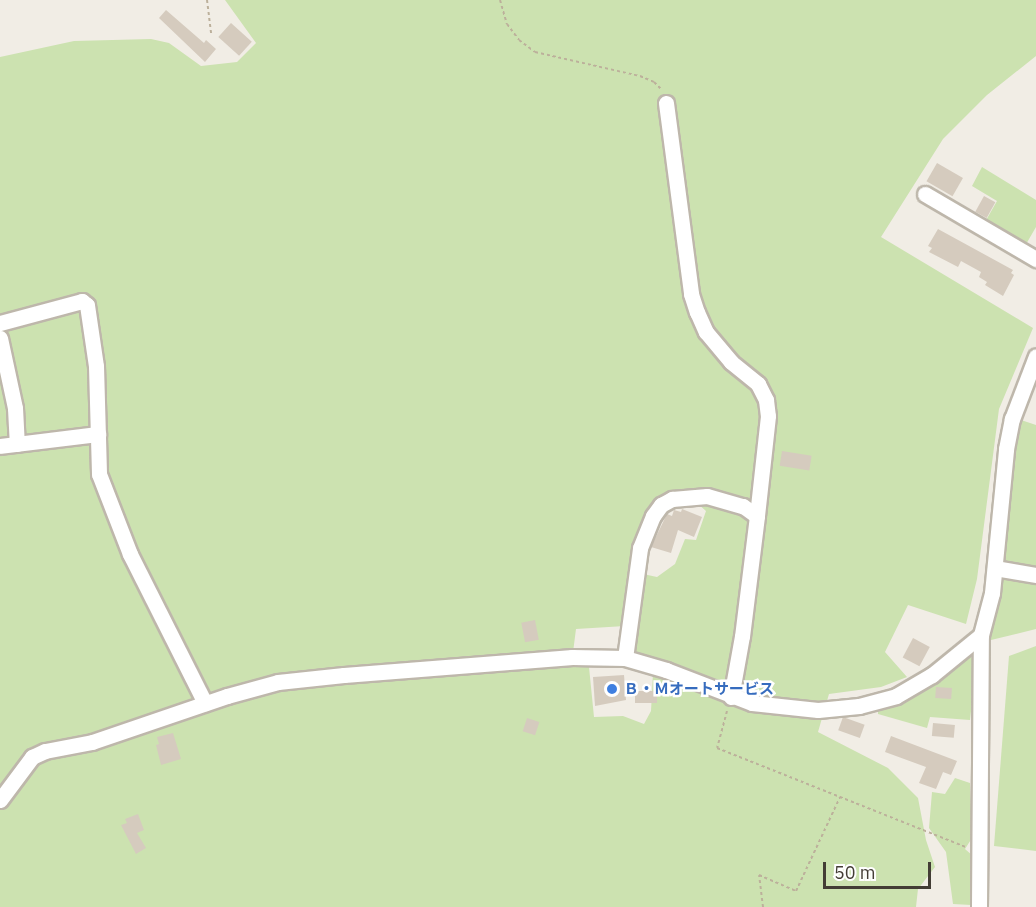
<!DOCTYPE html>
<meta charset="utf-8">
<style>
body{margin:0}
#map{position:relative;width:1036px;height:907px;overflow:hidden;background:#f1ede5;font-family:"IBM Plex Sans","Noto Sans JP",sans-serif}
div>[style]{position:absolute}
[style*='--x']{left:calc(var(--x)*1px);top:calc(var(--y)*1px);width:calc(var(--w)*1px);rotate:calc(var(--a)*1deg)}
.green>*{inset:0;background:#cce2b0}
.building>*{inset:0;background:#d5cbbe;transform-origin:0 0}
.path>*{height:2px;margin-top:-1px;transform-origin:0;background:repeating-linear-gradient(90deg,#bcb09b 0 3px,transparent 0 6px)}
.roads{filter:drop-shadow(2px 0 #beb7ab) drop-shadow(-2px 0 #beb7ab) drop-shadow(0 2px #beb7ab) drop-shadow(0 -2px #beb7ab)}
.minor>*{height:15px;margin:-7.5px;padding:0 7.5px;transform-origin:7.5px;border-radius:7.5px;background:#fff}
.dots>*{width:16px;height:16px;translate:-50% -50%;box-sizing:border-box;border:3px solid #fff;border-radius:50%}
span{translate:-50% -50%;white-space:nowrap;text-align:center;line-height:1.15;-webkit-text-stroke:5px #fff;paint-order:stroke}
.shop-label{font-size:15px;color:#366cbe;font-weight:700}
.left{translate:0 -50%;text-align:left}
.scale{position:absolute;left:823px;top:862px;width:108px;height:27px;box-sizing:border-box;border:3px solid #433d35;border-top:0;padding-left:8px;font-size:18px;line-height:21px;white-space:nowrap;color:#433d35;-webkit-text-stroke:4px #fff;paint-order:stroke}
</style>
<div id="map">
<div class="green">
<div style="clip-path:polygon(evenodd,225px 0,1036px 0,1036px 56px,987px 95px,943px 139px,881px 237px,1033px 328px,999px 409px,977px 579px,966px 624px,908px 605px,885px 652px,907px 677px,881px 687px,829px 694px,818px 732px,888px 768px,918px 798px,926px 840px,935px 867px,918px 889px,916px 907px,0 907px,0 57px,74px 41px,151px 39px,169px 43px,201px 66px,237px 62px,256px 43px,225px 0,660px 500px,697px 503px,706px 511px,696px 540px,685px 539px,675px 564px,657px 577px,643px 574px,634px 650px,653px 673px,651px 711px,644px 724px,623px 716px,594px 717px,589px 667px,572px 660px,576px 629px,625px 626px,660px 500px)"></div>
<div style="clip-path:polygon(982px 167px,1036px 200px,1036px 227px,1025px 246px,985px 222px,997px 201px,972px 186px)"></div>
<div style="clip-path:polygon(1018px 419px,1036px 425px,1036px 570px,1003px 564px,1008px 482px)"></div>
<div style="clip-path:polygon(1001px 576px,1036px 582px,1036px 629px,991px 640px,991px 626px,998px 605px)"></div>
<div style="clip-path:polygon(1036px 646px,1036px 851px,994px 846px,1009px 656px)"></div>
<div style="clip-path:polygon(970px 654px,974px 656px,975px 675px,970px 720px,930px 717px,927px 728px,878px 714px,878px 709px,891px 708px,915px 697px)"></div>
<div style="clip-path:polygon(955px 778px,970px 783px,972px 838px,965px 849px,973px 856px,971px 905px,953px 904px,946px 852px,929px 828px,932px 792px,945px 794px)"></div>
</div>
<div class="building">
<div style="clip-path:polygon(166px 10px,204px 43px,206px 40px,216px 49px,205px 62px,159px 18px)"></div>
<div style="left:231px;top:23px;width:28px;height:19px;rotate:42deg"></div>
<div style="left:937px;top:163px;width:30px;height:21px;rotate:30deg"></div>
<div style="left:984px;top:196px;width:13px;height:18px;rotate:29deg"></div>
<div style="clip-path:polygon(938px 229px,1013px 270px,1011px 273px,1014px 275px,1003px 296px,985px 285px,987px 282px,979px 277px,981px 272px,961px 261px,958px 267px,929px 252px,932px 248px,928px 246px)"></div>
<div style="left:782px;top:451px;width:30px;height:15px;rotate:9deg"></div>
<div style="clip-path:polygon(682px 509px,702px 517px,694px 537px,678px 530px,671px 553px,651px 547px,667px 514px,672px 516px,674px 510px,681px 512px)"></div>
<div style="left:535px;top:620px;width:20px;height:14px;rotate:79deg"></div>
<div style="left:913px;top:638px;width:19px;height:22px;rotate:28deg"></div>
<div style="clip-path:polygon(624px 675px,626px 700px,595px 706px,593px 677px)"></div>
<div style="left:936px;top:687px;width:16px;height:11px;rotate:4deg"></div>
<div style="left:635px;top:691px;width:22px;height:12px"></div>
<div style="left:843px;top:717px;width:23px;height:14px;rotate:20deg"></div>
<div style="left:527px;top:718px;width:13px;height:14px;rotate:18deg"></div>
<div style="left:933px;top:723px;width:22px;height:13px;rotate:5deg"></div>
<div style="clip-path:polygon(173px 733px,181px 759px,161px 765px,156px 745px,159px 744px,157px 737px)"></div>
<div style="clip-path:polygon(891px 736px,957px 761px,951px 775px,943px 772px,936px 789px,919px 783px,926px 767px,885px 752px)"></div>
<div style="clip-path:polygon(138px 814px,144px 830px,137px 833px,146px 848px,136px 854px,121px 825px,127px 823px,125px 819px)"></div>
</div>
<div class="path">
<div style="--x:207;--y:0;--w:34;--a:83"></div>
<div style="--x:500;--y:0;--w:25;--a:74"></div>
<div style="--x:507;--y:24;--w:20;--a:53"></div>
<div style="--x:519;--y:40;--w:20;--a:37"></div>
<div style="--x:535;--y:52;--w:108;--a:12.9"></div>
<div style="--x:640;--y:76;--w:15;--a:23"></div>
<div style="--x:654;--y:82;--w:10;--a:45"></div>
<div style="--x:727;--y:711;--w:38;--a:105"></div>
<div style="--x:717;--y:748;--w:268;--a:21.7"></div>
<div style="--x:763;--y:907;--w:32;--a:-97"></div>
<div style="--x:759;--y:875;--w:40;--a:23.4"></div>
<div style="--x:796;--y:891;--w:104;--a:-64.9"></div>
</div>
<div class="roads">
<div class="minor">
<div style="--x:666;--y:103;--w:193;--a:82.5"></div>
<div style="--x:691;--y:294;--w:19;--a:72"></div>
<div style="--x:697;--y:312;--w:22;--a:66"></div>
<div style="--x:706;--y:332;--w:39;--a:50"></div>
<div style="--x:731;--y:362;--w:35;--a:39"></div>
<div style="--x:758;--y:384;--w:18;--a:63"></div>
<div style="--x:766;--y:400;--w:16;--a:83"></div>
<div style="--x:768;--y:416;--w:101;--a:96.3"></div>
<div style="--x:925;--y:194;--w:129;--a:30.4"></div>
<div style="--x:0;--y:323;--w:85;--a:-15"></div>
<div style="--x:82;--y:301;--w:6;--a:39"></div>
<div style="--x:87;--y:305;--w:62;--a:81.6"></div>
<div style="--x:96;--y:366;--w:108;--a:88.4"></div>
<div style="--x:99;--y:474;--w:86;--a:68.8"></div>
<div style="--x:130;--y:554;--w:167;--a:63.3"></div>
<div style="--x:0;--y:338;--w:72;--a:77.9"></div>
<div style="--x:15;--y:408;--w:36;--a:87"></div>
<div style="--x:0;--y:446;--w:99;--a:-7"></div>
<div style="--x:995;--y:568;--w:42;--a:9.7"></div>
<div style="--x:625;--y:658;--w:111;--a:-82.2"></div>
<div style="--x:640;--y:548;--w:35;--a:-68"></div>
<div style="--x:653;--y:516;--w:14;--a:-54"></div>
<div style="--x:661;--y:505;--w:13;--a:-29"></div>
<div style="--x:672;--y:499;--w:35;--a:-5"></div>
<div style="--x:707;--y:496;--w:37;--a:16"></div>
<div style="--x:743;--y:506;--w:17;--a:36"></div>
<div style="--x:757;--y:516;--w:121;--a:97.1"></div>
<div style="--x:742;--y:636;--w:62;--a:100.2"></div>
<div style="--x:0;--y:800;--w:54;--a:-53.3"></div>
<div style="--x:32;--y:757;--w:14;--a:-25"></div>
<div style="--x:45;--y:751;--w:48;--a:-10.8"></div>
<div style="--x:92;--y:742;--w:143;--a:-18.8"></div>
<div style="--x:227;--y:696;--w:53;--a:-15.4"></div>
<div style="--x:278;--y:682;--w:66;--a:-6.1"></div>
<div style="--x:344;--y:675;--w:229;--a:-4.5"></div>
<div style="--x:572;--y:657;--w:53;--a:1.1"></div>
<div style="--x:625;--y:658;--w:43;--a:16.3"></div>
<div style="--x:666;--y:670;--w:92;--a:21"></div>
<div style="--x:752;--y:703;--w:66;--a:6.1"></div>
<div style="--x:818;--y:710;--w:41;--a:-5.6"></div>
<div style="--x:859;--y:706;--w:38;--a:-15"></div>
<div style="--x:896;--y:696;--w:42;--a:-30.3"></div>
<div style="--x:932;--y:675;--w:63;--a:-39.2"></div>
<div style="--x:979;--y:907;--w:272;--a:-89.6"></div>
<div style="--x:981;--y:635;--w:43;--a:-75.3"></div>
<div style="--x:992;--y:593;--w:145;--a:-84.4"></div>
<div style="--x:1006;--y:449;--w:31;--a:-79"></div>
<div style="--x:1012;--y:419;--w:67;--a:-69.1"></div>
</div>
</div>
<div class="dots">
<div style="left:612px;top:689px;background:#3f7fe0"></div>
</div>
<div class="shop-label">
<span class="left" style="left:624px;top:689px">Ｂ・Ｍオートサービス</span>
</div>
<div class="scale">50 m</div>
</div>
